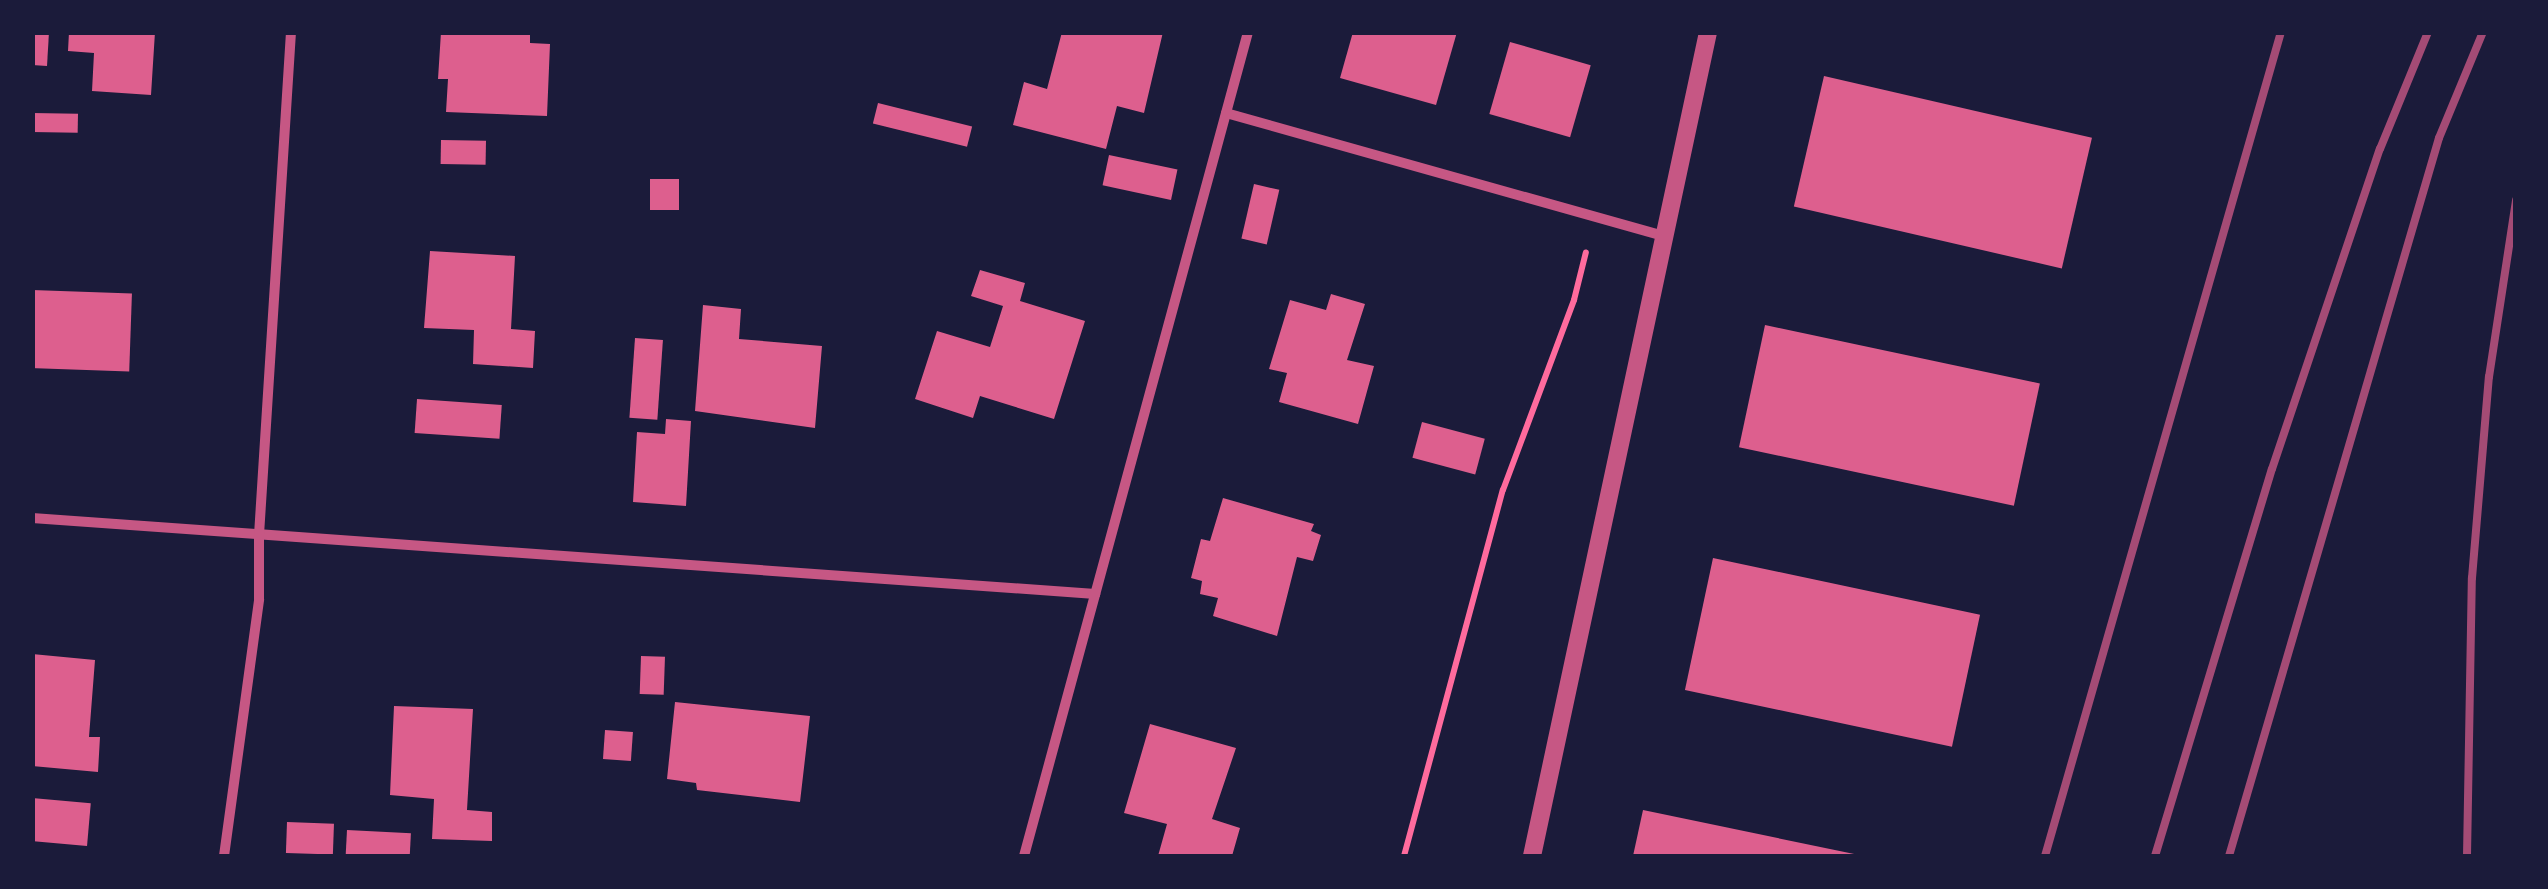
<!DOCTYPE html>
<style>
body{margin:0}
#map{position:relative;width:2548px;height:889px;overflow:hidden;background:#1b1b3a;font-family:Roboto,sans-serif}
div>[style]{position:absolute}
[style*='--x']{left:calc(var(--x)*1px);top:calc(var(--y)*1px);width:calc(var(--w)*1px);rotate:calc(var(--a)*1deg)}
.building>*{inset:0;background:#dd5f8e;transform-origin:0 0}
.path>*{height:6px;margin:-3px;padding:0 3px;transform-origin:3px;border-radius:3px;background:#ff6b9d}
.minor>*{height:10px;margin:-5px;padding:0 5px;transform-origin:5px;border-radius:5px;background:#c65784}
.tertiary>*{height:18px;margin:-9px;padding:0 9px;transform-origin:9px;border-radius:9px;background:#c65784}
.rail>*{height:8px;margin:-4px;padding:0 4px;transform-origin:4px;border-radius:4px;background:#a44b75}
span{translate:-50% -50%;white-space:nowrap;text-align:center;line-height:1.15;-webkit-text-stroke:9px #1b1b3a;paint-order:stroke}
.frame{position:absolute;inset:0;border:35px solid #1b1b3a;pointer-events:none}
</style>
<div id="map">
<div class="building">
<div style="clip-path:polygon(32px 32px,49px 32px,47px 66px,32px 65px)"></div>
<div style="clip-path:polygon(69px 32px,155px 32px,151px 95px,92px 91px,94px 53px,68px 51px)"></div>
<div style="clip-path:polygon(441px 32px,530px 32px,530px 43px,550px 44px,547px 116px,446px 112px,448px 79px,438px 79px)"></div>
<div style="clip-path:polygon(1062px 32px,1163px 32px,1144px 113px,1117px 106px,1106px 149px,1013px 125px,1024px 82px,1047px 89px)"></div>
<div style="clip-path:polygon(1353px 32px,1457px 32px,1436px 105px,1340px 78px)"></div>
<div style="left:1510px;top:42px;width:84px;height:75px;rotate:16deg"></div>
<div style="left:1824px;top:76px;width:275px;height:134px;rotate:13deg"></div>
<div style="left:878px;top:103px;width:97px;height:21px;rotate:14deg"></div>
<div style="left:32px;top:113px;width:46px;height:19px;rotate:1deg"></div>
<div style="left:441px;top:140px;width:45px;height:24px;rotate:1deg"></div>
<div style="left:1109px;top:155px;width:70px;height:31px;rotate:12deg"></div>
<div style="left:650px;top:179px;width:29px;height:31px"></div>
<div style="left:1254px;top:184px;width:26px;height:56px;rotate:13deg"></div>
<div style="clip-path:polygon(430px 251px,515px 256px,511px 329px,535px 331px,533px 368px,473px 364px,474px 330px,424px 328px)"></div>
<div style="clip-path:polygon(980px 270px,1025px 283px,1020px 301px,1085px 321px,1054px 419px,980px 396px,973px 418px,915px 399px,937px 331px,990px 347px,1003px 306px,971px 296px)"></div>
<div style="left:32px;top:290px;width:100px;height:78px;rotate:2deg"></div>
<div style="clip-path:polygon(1331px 294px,1365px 304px,1347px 360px,1374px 366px,1358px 424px,1279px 402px,1287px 373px,1269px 369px,1290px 300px,1326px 310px)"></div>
<div style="clip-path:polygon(703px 305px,741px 309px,739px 339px,822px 346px,815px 428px,695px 411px)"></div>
<div style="left:1765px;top:325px;width:281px;height:125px;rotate:12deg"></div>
<div style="left:635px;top:338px;width:28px;height:80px;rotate:4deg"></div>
<div style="left:417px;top:399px;width:85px;height:34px;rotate:4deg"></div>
<div style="clip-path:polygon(666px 419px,691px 421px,686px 506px,633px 502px,637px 432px,665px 434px)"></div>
<div style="left:1422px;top:422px;width:65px;height:37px;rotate:15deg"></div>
<div style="clip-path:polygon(1223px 498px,1314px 524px,1311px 531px,1321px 535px,1313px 561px,1297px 557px,1277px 636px,1213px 616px,1218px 598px,1200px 594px,1202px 581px,1191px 578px,1201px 539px,1210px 541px)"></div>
<div style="left:1713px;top:558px;width:273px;height:135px;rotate:12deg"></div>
<div style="clip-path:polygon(32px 654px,95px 660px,89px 737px,100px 737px,98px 772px,32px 766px)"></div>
<div style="left:641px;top:656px;width:24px;height:38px;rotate:2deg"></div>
<div style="clip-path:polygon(675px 702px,810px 716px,800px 802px,697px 790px,696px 783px,667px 779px)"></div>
<div style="clip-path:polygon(394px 706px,473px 709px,467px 810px,492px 812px,492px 841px,432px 839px,434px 799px,390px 795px)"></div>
<div style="clip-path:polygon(1150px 724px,1236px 748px,1212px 819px,1240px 828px,1232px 856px,1158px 856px,1167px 824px,1124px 813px)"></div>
<div style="left:605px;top:730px;width:28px;height:29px;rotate:4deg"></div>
<div style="left:32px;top:798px;width:59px;height:43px;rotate:5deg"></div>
<div style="clip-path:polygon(1643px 810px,1859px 855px,1859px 856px,1633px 856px)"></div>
<div style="left:287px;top:822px;width:47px;height:31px;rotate:2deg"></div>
<div style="left:347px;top:830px;width:64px;height:26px;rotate:3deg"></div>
</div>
<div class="path">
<div style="--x:1404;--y:856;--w:379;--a:-74.9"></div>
<div style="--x:1503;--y:490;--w:203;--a:-69.5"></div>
<div style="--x:1574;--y:300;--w:49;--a:-76"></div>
</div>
<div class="minor">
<div style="--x:1226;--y:113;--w:456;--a:15.7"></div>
<div style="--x:32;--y:518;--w:1066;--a:4.09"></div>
<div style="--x:224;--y:856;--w:259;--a:-82.2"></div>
<div style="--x:259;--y:599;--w:64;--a:-90"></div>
<div style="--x:259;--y:535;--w:504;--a:-86.36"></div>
<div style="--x:1024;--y:856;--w:854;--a:-74.79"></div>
</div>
<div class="tertiary">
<div style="--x:1532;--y:856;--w:843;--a:-77.94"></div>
</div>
<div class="rail">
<div style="--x:2045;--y:856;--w:857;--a:-74.02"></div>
<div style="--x:2155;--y:856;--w:404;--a:-73.2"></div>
<div style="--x:2272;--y:469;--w:338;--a:-71.4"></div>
<div style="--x:2380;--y:149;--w:126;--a:-67.7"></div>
<div style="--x:2229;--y:856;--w:748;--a:-73.7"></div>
<div style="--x:2439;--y:138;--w:115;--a:-67.5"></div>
<div style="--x:2467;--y:856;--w:278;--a:-89"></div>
<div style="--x:2472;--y:578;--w:202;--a:-85.2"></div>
<div style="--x:2489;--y:377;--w:179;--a:-81.3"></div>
</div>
<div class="frame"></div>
</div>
